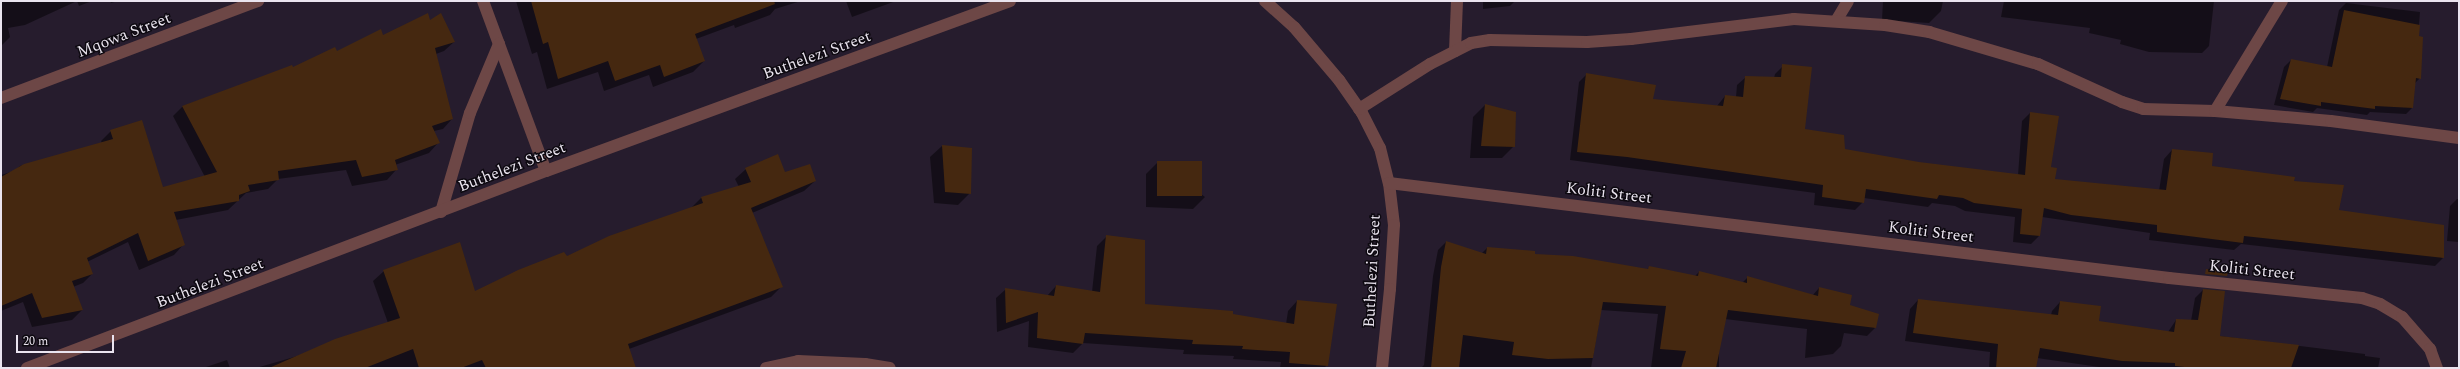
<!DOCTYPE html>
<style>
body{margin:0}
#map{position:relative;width:2460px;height:369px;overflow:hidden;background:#261c2d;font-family:Spectral,serif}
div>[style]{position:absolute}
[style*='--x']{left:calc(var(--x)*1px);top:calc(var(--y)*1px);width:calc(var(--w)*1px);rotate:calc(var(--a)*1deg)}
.shadow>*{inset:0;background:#0007}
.building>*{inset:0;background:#452810;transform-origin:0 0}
.minor>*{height:12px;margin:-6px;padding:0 6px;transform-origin:6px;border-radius:6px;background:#6d4746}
span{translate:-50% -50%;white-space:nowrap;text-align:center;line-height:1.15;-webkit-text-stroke:3px #0d0910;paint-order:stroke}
.street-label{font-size:16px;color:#eae4ef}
.frame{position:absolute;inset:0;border:2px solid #eae4ef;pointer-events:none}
.scale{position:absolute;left:16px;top:335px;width:98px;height:18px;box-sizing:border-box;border:2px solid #eae4ef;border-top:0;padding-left:5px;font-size:12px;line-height:14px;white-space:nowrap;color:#eae4ef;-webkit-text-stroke:3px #0d0910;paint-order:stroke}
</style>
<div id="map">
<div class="shadow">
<div style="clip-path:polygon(1px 1px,77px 1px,25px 25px,8px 28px,10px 37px,1px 46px)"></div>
<div style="clip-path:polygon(77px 1px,92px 1px,79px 6px)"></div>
<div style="clip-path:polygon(110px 1px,118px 1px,111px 3px)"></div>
<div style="clip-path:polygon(516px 1px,801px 1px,775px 9px,770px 15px,735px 28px,734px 25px,696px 39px,704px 61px,693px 72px,653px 87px,649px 75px,604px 91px,598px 72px,547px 89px,537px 52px,532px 54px)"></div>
<div style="clip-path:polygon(846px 1px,896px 1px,852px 17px)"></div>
<div style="clip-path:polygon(1483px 1px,1515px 1px,1510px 6px,1483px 9px)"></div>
<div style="clip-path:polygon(1883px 1px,1943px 1px,1941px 11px,1929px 23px,1882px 20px)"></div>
<div style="clip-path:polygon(2004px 1px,2214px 1px,2209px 46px,2202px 53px,2149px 52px,2120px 44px,2121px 40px,2089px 33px,2090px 28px,2001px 17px)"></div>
<div style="clip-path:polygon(2346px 3px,2420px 12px,2418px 37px,2420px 78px,2414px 84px,2412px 108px,2406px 114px,2370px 112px,2367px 115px,2317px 108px,2313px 112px,2274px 105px,2284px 67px,2291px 60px,2327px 67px,2339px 10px)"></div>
<div style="clip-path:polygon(429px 21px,454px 42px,444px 51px,436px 54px,452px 119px,443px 129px,434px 131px,438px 143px,429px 153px,395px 165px,396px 170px,387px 180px,352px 186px,346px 170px,278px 179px,268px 189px,246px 193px,228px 210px,176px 220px,183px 245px,174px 255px,139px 270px,128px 242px,87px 262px,92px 274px,83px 283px,73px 287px,82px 310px,72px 320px,32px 327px,23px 302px,1px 311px,1px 175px,14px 171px,20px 166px,102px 143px,101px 141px,111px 131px,162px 189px,205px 177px,173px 116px,183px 106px)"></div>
<div style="clip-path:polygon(1783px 66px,1804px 130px,1844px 150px,1919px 163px,2018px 175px,2022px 121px,2030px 113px,2054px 180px,2159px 191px,2164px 159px,2172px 150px,2211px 167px,2293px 182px,2338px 211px,2443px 258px,2435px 266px,2241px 244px,2234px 250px,2149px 240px,2150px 233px,2042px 217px,2039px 236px,2031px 244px,2013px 242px,2015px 217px,1965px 211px,1955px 206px,1932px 203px,1928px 207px,1864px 198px,1863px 202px,1855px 210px,1814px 205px,1815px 193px,1570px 160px,1579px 82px,1587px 74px,1652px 100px,1717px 106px,1725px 96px,1736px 97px,1737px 85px,1746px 77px,1774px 78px,1775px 74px)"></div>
<div style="clip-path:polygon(1485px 105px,1514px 146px,1502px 158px,1470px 158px,1473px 117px)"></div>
<div style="clip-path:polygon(942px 146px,970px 193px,958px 205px,934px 203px,930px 157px)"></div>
<div style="clip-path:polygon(1158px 162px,1205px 197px,1193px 209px,1146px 207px,1146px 174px)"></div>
<div style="clip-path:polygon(746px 169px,785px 173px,815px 181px,804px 191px,752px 213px,782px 286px,771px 297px,629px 349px,635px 368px,256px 368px,301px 355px,388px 323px,373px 281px,384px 271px,475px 292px,691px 208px,701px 198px,739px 187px,735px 179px)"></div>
<div style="clip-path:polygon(2457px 199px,2459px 199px,2459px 242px,2447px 241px,2450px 206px)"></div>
<div style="clip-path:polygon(1107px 236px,1144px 305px,1286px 324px,1288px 311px,1297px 301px,1327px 365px,1324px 368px,1280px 368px,1281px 362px,1233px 359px,1234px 356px,1183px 354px,1184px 350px,1083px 343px,1073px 353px,1028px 347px,1029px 321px,997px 332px,996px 298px,1006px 289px,1047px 296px,1056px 286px,1092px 292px,1097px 246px)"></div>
<div style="clip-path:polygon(1446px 242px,1481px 254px,1487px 248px,1646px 270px,1649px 268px,1695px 276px,1699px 272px,1742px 283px,1748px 277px,1812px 296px,1819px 288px,1849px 306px,1875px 328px,1867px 336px,1844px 333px,1841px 346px,1833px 354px,1805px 358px,1807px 329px,1725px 319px,1719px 348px,1719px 368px,1651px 368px,1658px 314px,1601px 310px,1591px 368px,1421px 368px,1424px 365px,1433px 276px,1438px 250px)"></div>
<div style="clip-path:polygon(2203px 290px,2219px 336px,2365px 354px,2365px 356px,2380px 358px,2378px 368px,2106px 368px,2037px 358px,2035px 368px,1989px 368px,1990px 352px,1905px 341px,1910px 309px,1918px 300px,2051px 315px,2052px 311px,2060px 302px,2098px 322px,2168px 332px,2176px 320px,2191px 321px,2195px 298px)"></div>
<div style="clip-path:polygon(227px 360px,230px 368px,203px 368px)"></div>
</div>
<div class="building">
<div style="clip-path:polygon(531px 1px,774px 1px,775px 4px,695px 34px,705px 61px,664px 77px,660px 65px,615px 81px,608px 61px,558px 79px,548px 42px,543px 44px)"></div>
<div style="clip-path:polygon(2344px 10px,2420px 25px,2419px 36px,2423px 37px,2421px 79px,2416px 78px,2413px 108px,2375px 106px,2375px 109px,2321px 102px,2321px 106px,2280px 99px,2291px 59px,2332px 67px)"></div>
<div style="clip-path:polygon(428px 13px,430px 20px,441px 13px,455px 42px,435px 48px,453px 119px,432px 126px,440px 143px,395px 160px,398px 170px,362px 177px,356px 160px,278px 171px,279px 180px,248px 185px,250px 191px,239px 195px,239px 201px,174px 212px,185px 245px,148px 261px,138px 233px,87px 258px,93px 274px,72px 281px,83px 310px,42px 318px,32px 293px,1px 306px,1px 177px,24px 164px,113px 139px,110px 130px,142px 120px,163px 187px,217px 172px,182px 106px,292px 65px,293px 67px,335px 47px,337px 51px,381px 29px,383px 35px)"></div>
<div style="clip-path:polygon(1782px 64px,1812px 67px,1805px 129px,1844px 135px,1845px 149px,1919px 162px,2025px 175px,2030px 112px,2059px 116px,2051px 167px,2057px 168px,2055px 179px,2166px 190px,2172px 149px,2213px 153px,2212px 166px,2295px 177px,2294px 181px,2344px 185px,2339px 210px,2444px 225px,2444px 258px,2244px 236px,2243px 243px,2157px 232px,2157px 225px,2071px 215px,2044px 208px,2040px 236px,2020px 234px,2022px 209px,1974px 203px,1963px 198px,1939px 195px,1937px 199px,1866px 189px,1864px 203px,1822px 197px,1823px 185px,1627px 157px,1577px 152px,1586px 73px,1656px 85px,1653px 99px,1723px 106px,1725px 95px,1743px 97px,1745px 76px,1781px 77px)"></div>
<div style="clip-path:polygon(1485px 104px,1516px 112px,1515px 147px,1481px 146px)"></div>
<div style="clip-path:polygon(942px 145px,972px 148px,971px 194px,945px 192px)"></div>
<div style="clip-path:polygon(778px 154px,785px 172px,810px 164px,816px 181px,751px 208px,783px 287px,628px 344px,636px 368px,486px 368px,482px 360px,461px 368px,419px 368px,413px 349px,365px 368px,269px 368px,335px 339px,400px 318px,383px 270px,460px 242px,475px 291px,518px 270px,564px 252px,567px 256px,609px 236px,703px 203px,701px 197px,751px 182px,745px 168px)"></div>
<div style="left:1157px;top:161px;width:45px;height:35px"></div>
<div style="clip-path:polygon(1106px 235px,1145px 240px,1145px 304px,1233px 311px,1233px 314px,1294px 324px,1297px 300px,1337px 304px,1328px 366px,1289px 363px,1290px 352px,1242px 349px,1243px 346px,1192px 344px,1193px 340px,1085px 333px,1083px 344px,1037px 338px,1038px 312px,1006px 323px,1005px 288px,1054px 296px,1056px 285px,1100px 292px)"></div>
<div style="clip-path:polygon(1446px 241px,1486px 254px,1487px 247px,1535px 251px,1535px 254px,1573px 256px,1648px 269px,1649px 266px,1698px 276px,1699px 271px,1747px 283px,1747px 276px,1818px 296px,1819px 287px,1852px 295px,1850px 305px,1879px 314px,1876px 328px,1728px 310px,1716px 368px,1681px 368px,1686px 351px,1660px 349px,1666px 306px,1603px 302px,1593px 358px,1548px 359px,1512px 355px,1514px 342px,1463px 335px,1459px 368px,1431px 368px,1441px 267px)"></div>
<div style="clip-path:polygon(2206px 269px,2228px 272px,2227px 276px,2205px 274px)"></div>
<div style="clip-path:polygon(2203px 289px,2225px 291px,2220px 336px,2299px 345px,2291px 368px,2194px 368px,2175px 366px,2175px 363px,2122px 361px,2040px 348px,2036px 368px,1996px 368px,1998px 344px,1913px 333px,1918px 299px,2058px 315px,2060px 301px,2084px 304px,2101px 306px,2099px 321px,2174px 332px,2176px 319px,2198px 320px)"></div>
</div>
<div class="minor">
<div style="--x:483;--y:1;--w:181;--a:69.7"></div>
<div style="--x:1265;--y:1;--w:39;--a:42"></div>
<div style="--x:1294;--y:27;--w:70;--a:49.7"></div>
<div style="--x:1339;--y:80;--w:40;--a:55.1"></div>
<div style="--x:1362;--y:113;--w:39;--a:63"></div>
<div style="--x:1380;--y:148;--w:36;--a:76"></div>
<div style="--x:1389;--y:183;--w:42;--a:83.2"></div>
<div style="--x:1394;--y:225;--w:64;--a:93.6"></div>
<div style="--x:1390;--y:289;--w:79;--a:95.8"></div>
<div style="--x:1836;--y:21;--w:23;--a:-59"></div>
<div style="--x:1455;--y:51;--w:50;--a:-87.7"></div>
<div style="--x:1;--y:98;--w:275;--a:-20.7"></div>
<div style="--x:1359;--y:109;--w:84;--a:-32.4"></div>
<div style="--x:1430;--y:64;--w:46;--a:-27.1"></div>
<div style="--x:1471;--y:43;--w:19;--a:-9"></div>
<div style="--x:1490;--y:40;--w:97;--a:1.2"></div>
<div style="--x:1587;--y:42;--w:44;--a:-3.9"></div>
<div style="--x:1631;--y:39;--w:164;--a:-7"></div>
<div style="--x:1794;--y:19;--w:91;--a:3.8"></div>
<div style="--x:1885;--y:25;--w:45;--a:9"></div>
<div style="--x:1929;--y:32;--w:114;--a:16.4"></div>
<div style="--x:2038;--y:64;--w:92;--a:24.3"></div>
<div style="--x:2122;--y:102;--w:22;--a:18"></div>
<div style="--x:2143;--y:109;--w:72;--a:1.6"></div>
<div style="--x:2215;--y:111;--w:116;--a:4.9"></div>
<div style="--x:2331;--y:121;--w:129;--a:7.6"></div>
<div style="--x:2215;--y:111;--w:129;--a:-58.7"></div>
<div style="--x:1389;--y:183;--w:786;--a:6.94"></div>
<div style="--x:2169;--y:278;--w:194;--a:5.9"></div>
<div style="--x:2362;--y:298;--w:19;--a:18"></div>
<div style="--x:2380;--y:304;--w:26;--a:31"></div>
<div style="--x:2402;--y:317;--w:43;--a:48.8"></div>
<div style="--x:2430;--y:349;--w:20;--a:70"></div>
<div style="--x:441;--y:212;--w:103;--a:-73.7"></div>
<div style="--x:470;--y:113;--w:75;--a:-67.2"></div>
<div style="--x:27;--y:368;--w:555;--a:-20.79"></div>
<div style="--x:546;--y:171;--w:494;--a:-20.1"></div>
<div style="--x:766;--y:368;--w:33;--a:-12"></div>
<div style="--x:798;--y:361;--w:67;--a:2.6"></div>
<div style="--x:865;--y:364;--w:25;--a:9"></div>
</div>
<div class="street-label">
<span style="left:124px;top:35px;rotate:-21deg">Mqowa Street</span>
<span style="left:817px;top:55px;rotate:-20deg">Buthelezi Street</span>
<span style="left:512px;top:167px;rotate:-21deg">Buthelezi Street</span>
<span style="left:1609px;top:193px;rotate:7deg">Koliti Street</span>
<span style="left:1931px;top:232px;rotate:7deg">Koliti Street</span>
<span style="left:2252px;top:270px;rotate:6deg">Koliti Street</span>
<span style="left:1372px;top:271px;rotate:-87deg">Buthelezi Street</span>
<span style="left:210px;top:283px;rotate:-21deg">Buthelezi Street</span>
</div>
<div class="frame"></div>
<div class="scale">20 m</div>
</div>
